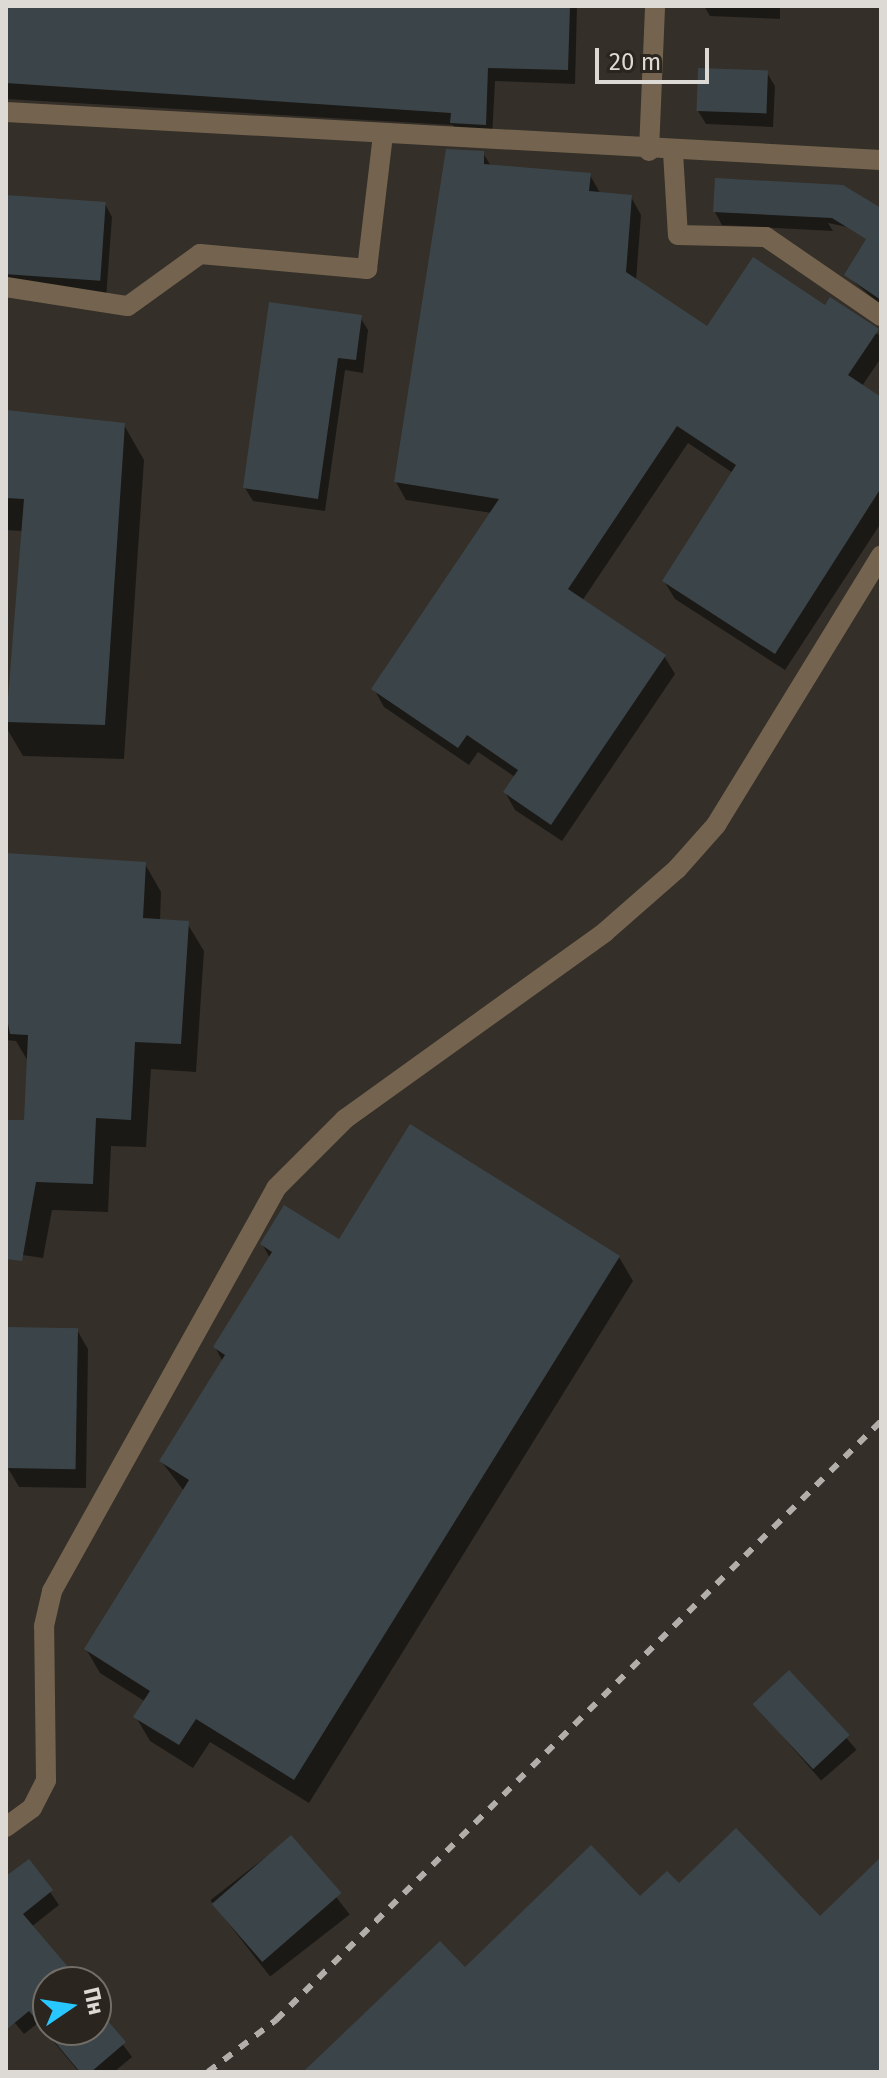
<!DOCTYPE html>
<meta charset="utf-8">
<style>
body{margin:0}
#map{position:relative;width:887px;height:2078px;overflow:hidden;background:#342f28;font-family:"Fira Sans",sans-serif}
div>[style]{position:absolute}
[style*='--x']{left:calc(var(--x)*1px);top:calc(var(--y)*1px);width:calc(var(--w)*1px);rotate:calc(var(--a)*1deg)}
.shadow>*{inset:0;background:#0007;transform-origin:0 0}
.building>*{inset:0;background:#3b4549;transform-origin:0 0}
.service>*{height:20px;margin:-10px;padding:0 10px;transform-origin:10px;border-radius:10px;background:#74644f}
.rail>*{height:6px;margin-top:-3px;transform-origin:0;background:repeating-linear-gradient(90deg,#b2aea9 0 10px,transparent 0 20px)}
span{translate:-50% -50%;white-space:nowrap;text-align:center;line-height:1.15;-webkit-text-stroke:7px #2a251e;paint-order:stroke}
.frame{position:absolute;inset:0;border:8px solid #ddd9d4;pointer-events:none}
.north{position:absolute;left:32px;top:1966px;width:80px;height:80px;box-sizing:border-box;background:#2a251e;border:2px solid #726d67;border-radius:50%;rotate:77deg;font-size:22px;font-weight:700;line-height:32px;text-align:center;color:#ddd9d4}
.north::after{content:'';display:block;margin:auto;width:28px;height:36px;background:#28c8ff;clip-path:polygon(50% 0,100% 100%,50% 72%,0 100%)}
.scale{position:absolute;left:595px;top:48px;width:114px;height:36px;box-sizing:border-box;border:4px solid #ddd9d4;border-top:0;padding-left:10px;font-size:24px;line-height:28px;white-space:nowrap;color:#ddd9d4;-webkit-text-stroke:6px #2a251e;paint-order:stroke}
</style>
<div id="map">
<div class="shadow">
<div style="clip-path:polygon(6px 6px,577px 6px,575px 84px,495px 81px,492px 138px,460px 137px,453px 125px,6px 99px)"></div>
<div style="clip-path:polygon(704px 6px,780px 6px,780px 19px,710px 16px)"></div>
<div style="clip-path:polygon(767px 73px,775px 86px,773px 127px,706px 124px,698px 111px)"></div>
<div style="clip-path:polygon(483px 153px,491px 166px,590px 175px,600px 193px,631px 197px,641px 215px,636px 281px,708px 329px,826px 307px,881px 336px,881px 358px,862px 386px,881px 399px,881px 523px,785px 670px,675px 599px,664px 581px,733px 473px,688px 443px,582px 601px,664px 656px,675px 674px,562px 841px,515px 810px,505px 792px,515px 777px,478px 752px,469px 765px,384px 707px,374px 689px,492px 513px,406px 500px,396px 482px)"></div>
<div style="clip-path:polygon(6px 197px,105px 204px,112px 217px,106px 299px,6px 291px)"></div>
<div style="clip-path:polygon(715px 212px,881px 214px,881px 234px,828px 223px,833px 231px,722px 225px)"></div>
<div style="clip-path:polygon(881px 254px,881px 305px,846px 275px)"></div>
<div style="clip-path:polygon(360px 317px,368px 330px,363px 373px,345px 370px,325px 511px,253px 501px,245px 488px)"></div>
<div style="clip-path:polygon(6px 412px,124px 425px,144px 460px,124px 759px,23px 756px,6px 727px,22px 531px,6px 530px)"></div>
<div style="clip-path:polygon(6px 856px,145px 864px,161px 892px,160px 921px,187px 923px,204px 951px,196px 1072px,151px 1069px,146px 1147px,111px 1146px,108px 1212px,52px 1210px,43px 1258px,16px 1254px,6px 1236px,6px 1122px,26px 1123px,29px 1063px,16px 1041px,6px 1040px)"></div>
<div style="clip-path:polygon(339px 1241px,619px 1257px,633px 1281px,309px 1803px,210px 1742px,193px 1768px,150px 1741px,136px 1717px,146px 1702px,100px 1673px,86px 1649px,184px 1491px,161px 1461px,223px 1362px,215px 1347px,270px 1258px,262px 1244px)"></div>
<div style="clip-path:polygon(77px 1330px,88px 1349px,86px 1488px,19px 1487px,8px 1468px)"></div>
<div style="left:789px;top:1672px;width:103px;height:47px;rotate:49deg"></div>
<div style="left:290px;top:1838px;width:97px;height:101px;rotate:52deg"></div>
<div style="clip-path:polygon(29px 1861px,59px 1905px,31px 1927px,75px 1982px,48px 1982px,48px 2030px,96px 2030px,96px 2008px,132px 2057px,114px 2072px,79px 2072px,38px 2023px,24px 2034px,6px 2012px,6px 1880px)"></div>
</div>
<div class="building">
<div style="clip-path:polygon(6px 6px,570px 6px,568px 70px,488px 68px,486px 125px,450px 123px,451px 113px,6px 83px)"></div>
<div style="left:698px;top:68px;width:70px;height:43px;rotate:2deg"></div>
<div style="clip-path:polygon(446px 149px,484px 151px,484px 164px,591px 173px,589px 191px,632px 195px,626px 272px,707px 326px,753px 257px,825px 305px,830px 297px,879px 329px,848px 375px,881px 397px,881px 488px,775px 654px,662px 581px,736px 465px,677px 426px,568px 589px,666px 655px,551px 825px,503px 792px,518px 770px,467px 735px,458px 748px,371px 689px,499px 499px,394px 482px)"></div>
<div style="clip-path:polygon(715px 178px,843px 185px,881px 208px,881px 300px,844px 275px,866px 239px,832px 218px,713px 212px)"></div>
<div style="left:6px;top:195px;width:100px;height:79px;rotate:4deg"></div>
<div style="clip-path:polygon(269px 302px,362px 315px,356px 360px,338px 358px,318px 499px,243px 488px)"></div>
<div style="clip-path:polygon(6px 410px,125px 423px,105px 725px,6px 722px,24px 499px,6px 498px)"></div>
<div style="clip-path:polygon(6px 853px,146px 862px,143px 918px,189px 921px,181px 1044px,135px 1042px,131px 1120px,96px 1118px,93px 1184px,36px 1182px,22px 1261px,6px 1259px,6px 1120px,24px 1120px,28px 1035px,10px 1034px,6px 1013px)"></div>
<div style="clip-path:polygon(410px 1124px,620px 1256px,294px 1780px,196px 1719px,179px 1745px,133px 1717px,150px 1691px,84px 1649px,189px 1480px,159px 1461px,225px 1355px,213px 1347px,272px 1252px,260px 1244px,284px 1205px,339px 1239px)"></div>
<div style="left:8px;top:1327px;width:70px;height:141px;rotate:1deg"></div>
<div style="left:789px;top:1670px;width:89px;height:50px;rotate:47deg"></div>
<div style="clip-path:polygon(736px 1828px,820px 1916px,881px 1857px,881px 2072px,303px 2072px,440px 1941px,465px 1967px,591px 1845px,640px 1896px,667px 1871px,679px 1883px)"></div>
<div style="left:291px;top:1835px;width:77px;height:105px;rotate:49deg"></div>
<div style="clip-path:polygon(29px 1859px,53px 1890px,23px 1914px,74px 1974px,75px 1982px,48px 1982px,48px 2030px,96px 2030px,96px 2007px,126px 2042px,91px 2072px,80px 2072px,29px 2011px,6px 2030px,6px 1876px)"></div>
</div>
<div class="service">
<div style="--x:6;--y:112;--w:876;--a:3.14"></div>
<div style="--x:649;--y:151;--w:145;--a:-87.6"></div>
<div style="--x:673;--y:152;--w:83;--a:86.6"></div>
<div style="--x:678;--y:235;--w:88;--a:1.3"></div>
<div style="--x:766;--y:237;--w:140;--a:34.5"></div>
<div style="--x:6;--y:287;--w:123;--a:8.9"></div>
<div style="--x:128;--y:306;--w:89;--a:-35.8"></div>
<div style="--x:200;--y:254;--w:168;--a:5.1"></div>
<div style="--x:367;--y:269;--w:135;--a:-83.2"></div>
<div style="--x:6;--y:1827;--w:32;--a:-36"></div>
<div style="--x:32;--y:1808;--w:31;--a:-63"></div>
<div style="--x:46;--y:1780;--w:154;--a:-90.7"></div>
<div style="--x:44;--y:1626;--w:36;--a:-77"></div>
<div style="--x:52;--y:1591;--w:461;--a:-60.9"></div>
<div style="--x:276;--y:1188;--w:98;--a:-45"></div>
<div style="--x:345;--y:1119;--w:320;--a:-35.7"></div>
<div style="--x:605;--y:932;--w:96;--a:-41.2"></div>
<div style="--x:677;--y:869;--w:59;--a:-48.4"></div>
<div style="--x:716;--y:825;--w:316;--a:-58.5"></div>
</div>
<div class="rail">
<div style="--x:208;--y:2072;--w:86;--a:-37.4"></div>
<div style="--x:276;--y:2020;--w:851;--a:-44.71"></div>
</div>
<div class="frame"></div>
<div class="north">Пн</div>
<div class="scale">20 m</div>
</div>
